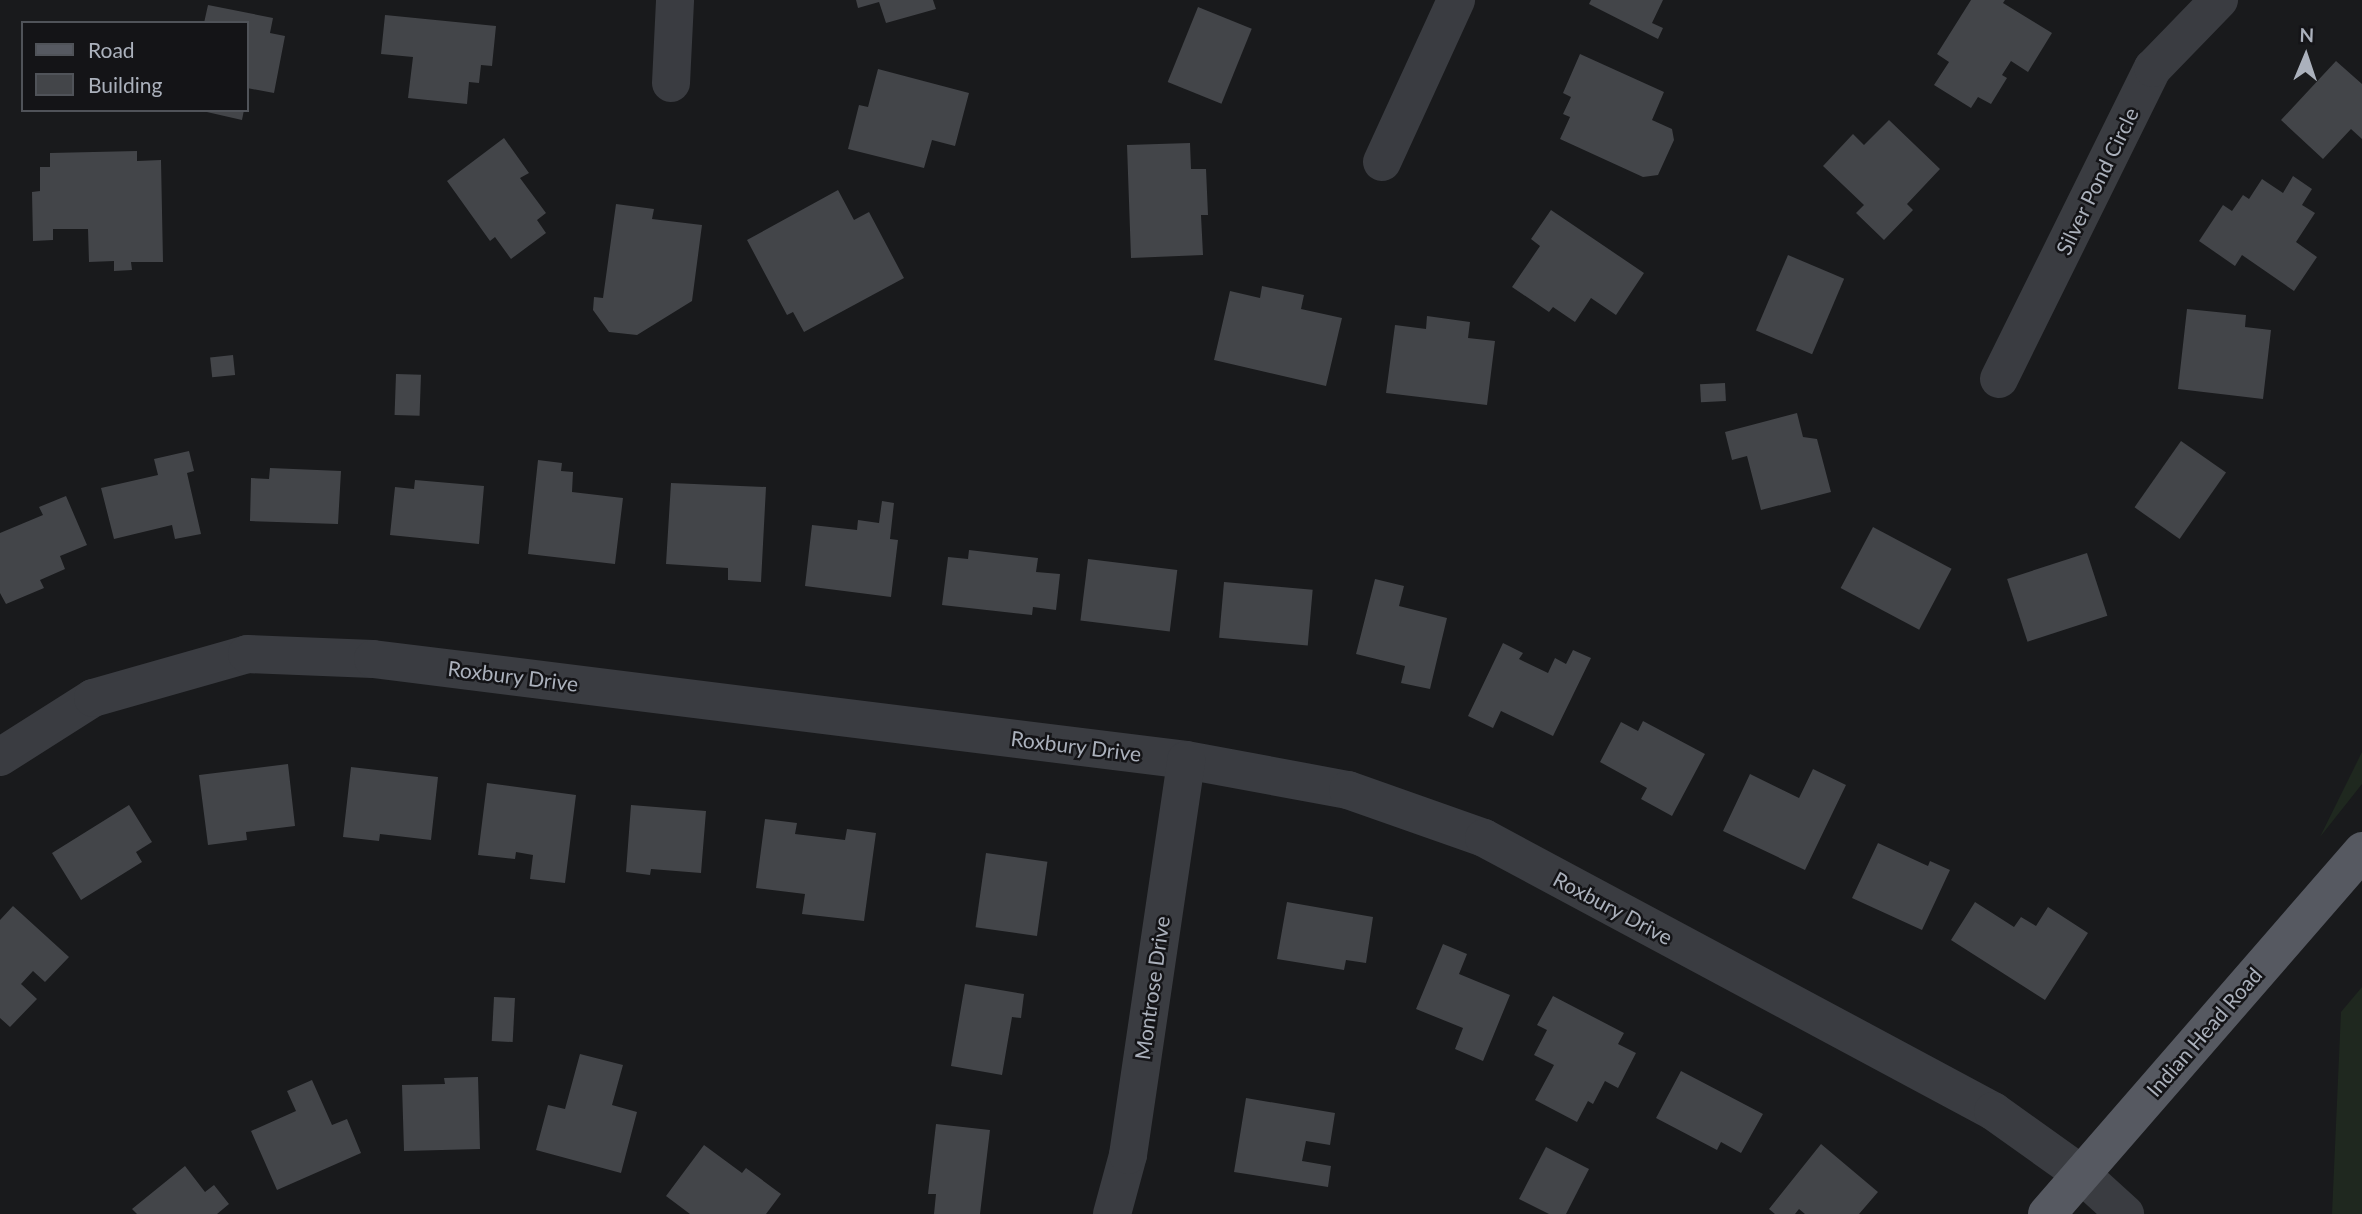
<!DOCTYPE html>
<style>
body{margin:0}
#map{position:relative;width:2362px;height:1214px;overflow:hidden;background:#191a1c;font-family:Lato,sans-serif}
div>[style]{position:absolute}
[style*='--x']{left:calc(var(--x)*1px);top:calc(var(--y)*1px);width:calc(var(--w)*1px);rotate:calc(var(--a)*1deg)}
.green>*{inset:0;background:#1f281f}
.building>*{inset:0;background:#434549;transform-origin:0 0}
.minor>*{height:38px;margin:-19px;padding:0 19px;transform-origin:19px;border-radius:19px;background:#3a3c41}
.major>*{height:38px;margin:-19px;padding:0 19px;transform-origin:19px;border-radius:19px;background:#565961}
span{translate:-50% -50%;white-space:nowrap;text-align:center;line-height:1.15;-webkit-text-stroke:5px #141417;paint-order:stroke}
.street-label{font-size:21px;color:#abb1bc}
.legend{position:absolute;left:21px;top:21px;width:228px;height:91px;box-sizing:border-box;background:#141417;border:2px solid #505359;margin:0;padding:9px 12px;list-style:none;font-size:21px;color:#abb1bc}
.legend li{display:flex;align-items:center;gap:14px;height:35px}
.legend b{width:35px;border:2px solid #505359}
.north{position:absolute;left:2271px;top:21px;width:70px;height:70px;-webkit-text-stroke:5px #141417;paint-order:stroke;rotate:2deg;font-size:19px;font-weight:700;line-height:28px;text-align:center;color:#abb1bc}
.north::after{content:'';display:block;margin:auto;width:24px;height:32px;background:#abb1bc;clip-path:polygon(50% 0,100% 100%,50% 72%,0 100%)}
</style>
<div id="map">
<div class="green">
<div style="clip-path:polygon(2362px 752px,2362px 784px,2320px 837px)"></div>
<div style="clip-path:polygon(2362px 987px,2362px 1214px,2332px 1214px,2341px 1012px)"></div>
</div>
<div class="building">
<div style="clip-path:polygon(856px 0,933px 0,936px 9px,886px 23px,879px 2px,858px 8px)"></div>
<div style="clip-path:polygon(1591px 0,1663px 0,1652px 23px,1663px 28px,1658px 39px,1589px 4px)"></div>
<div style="clip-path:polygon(1971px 0,2005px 0,2003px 3px,2052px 33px,2028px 72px,2011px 61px,2002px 75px,2007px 78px,1991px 104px,1978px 97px,1971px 108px,1934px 85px,1949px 62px,1937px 54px)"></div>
<div style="clip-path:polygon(208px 5px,273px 18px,270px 33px,285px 36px,274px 93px,247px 88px,247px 23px,204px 23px)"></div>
<div style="left:1198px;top:7px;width:58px;height:81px;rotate:22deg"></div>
<div style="clip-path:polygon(385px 15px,496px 26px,492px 66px,481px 65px,479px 83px,469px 82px,467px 104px,408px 98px,413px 57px,381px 54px)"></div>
<div style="clip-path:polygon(1580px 54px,1664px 92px,1652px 120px,1672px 129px,1674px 140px,1658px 175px,1643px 177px,1560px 139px,1570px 117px,1563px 114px,1571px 97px,1563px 93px)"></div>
<div style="clip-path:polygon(2336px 61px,2362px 84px,2362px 139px,2351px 129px,2323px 159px,2281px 120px)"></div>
<div style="clip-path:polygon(878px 69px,969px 93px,955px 146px,932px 140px,924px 168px,848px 149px,859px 105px,868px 107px)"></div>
<div style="clip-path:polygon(198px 110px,244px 110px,242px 120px)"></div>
<div style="clip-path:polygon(1889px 120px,1940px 169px,1907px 204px,1913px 210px,1884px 240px,1856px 213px,1864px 205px,1823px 166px,1853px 134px,1864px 145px)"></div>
<div style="clip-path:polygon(504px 138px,529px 173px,520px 178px,546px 213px,537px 220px,546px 233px,511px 259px,495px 237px,490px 241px,447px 181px)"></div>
<div style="clip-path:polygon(1190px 143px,1191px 169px,1206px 169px,1208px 215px,1201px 215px,1203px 255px,1131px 258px,1127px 145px)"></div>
<div style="clip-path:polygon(137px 151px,137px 161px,161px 160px,163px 262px,131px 262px,132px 270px,114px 271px,114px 261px,89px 262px,88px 229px,53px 229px,53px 240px,33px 241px,32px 192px,40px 191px,40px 167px,50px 167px,50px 153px)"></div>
<div style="clip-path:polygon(2293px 176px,2312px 189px,2302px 205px,2315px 213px,2296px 242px,2317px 257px,2294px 291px,2242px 255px,2235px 266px,2199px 241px,2223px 205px,2232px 211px,2243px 195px,2249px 199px,2262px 179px,2283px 193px)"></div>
<div style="clip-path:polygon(838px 190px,854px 220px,869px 212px,904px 278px,804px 332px,793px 312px,787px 315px,747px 240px)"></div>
<div style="clip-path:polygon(616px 204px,654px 209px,652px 219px,702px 225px,692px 301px,637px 335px,609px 332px,593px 310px,594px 297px,603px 298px)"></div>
<div style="clip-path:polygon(1551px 210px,1644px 273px,1616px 315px,1591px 298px,1575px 322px,1553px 307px,1549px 312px,1512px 287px,1540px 246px,1531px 239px)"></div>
<div style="left:1788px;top:255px;width:61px;height:82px;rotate:23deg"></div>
<div style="clip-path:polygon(1262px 286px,1304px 295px,1301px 309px,1342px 318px,1326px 386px,1214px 360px,1230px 291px,1260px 298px)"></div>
<div style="clip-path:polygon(2187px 309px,2246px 315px,2245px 327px,2271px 330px,2263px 399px,2178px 389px)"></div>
<div style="clip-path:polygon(1427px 316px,1470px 322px,1468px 338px,1495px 341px,1487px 405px,1386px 393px,1395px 325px,1426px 329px)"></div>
<div style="left:233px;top:355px;width:20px;height:23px;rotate:84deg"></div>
<div style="left:396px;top:374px;width:25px;height:41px;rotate:2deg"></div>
<div style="left:1725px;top:383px;width:18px;height:25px;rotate:87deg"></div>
<div style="clip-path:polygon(1797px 413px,1803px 437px,1817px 439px,1831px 492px,1761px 510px,1747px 456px,1732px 460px,1725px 432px)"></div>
<div style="left:2181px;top:441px;width:55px;height:81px;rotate:35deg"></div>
<div style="clip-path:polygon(189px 451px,194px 471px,187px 473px,201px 534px,175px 539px,172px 525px,114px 539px,101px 488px,158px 475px,154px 459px)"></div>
<div style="clip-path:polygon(538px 460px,562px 463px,561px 471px,573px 472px,572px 492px,623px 498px,615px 564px,528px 554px)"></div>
<div style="clip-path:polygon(270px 468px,341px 471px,338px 524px,250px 521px,251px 478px,269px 479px)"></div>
<div style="clip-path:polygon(415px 480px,484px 486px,479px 544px,390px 535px,395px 487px,414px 489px)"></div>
<div style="clip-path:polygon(671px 483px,766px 487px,761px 582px,728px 580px,728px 568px,666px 564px)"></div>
<div style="clip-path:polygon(66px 496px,87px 545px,60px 556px,65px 569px,40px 580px,44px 588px,6px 604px,0 593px,0 533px,43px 515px,39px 507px)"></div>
<div style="clip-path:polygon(882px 501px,894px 503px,890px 539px,898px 540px,891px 597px,805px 586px,812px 525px,857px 530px,858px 520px,879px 523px)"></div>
<div style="left:1873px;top:527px;width:89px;height:69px;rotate:28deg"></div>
<div style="clip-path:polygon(969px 550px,1038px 558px,1036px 572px,1060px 574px,1056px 610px,1033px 607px,1032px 615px,942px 605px,948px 557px,968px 559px)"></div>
<div style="left:2087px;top:553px;width:66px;height:84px;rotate:72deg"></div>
<div style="left:1088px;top:559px;width:90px;height:62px;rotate:7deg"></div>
<div style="clip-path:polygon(1375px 579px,1404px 586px,1399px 606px,1447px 618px,1430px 689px,1401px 683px,1405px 666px,1356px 654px)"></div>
<div style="left:1224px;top:582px;width:89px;height:56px;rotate:5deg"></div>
<div style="clip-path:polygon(1503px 643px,1523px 653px,1519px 659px,1548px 673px,1555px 658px,1566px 664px,1573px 650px,1591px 658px,1553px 736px,1501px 711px,1493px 728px,1468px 716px)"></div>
<div style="clip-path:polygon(1643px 721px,1705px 754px,1672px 816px,1641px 799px,1647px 788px,1600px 762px,1621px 722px,1638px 731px)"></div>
<div style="clip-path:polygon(288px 764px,295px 826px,246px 832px,247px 840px,208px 845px,199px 775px)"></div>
<div style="clip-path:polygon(351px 767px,438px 777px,431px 840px,380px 834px,379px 841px,343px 837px)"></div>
<div style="clip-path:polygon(1813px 769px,1846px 785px,1805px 870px,1723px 831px,1750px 774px,1799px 798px)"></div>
<div style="clip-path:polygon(487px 783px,576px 795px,565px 883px,530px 879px,533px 855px,516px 852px,515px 859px,478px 855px)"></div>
<div style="clip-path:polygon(129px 805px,152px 842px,136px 852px,142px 862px,81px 900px,52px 853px)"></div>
<div style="clip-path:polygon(631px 805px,706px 811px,701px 873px,651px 869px,650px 875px,626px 872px)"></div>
<div style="clip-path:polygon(765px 819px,797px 823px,795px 834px,845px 840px,847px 829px,876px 833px,864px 921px,802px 914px,805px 894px,756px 888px)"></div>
<div style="clip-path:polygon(1878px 843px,1928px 866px,1930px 861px,1950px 870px,1922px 930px,1852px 898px)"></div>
<div style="left:986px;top:853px;width:62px;height:75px;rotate:8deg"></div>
<div style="clip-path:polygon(1287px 902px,1373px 917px,1366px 963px,1346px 960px,1344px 970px,1277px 959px)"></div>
<div style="clip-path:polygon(1975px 902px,2014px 927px,2021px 917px,2036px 926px,2048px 907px,2088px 933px,2045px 1000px,1951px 940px)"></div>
<div style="clip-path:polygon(13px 906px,69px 957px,45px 982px,33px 971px,21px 984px,37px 999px,10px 1027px,0 1018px,0 920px)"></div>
<div style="clip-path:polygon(1443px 944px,1467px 954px,1459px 974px,1510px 995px,1483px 1061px,1455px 1049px,1463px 1028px,1416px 1009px)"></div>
<div style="clip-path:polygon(965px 984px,1024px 994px,1021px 1018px,1012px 1017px,1002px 1075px,951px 1066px)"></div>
<div style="clip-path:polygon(1553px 996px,1624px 1033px,1618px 1044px,1636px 1053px,1618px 1088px,1605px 1081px,1593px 1104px,1588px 1101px,1577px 1122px,1535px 1100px,1554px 1065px,1534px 1055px,1547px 1030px,1537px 1025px)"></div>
<div style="left:494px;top:997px;width:21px;height:44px;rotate:3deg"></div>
<div style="clip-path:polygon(580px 1054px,623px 1065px,612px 1105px,637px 1112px,621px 1173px,536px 1150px,548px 1105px,565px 1109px)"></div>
<div style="clip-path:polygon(1681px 1071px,1763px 1114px,1741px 1153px,1721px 1142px,1717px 1150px,1656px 1118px)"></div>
<div style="clip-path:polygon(478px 1077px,480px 1149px,404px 1151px,402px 1085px,445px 1084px,444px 1078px)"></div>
<div style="clip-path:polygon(312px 1080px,332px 1125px,347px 1119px,361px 1153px,277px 1190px,251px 1131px,296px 1111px,287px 1091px)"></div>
<div style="clip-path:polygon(1246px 1098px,1335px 1113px,1330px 1145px,1306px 1141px,1302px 1161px,1331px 1166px,1328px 1187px,1234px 1172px)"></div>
<div style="clip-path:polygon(936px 1124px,990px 1130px,980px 1214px,934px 1214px,936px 1194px,928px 1194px)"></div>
<div style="clip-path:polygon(1821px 1144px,1878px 1192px,1859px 1214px,1805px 1214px,1799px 1209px,1795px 1214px,1775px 1214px,1769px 1209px)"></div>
<div style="clip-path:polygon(704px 1145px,742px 1173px,746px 1168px,781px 1194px,766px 1214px,690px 1214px,666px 1196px)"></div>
<div style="clip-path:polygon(1546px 1147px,1589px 1169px,1566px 1214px,1549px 1214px,1519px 1199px)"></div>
<div style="clip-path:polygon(185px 1166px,205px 1192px,214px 1185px,229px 1204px,217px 1214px,137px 1214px,132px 1209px)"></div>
</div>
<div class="minor">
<div style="--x:671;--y:83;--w:83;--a:-87.2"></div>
<div style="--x:1382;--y:162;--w:178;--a:-65.4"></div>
<div style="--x:1999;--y:379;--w:347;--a:-63.7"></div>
<div style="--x:2153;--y:68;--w:95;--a:-45.9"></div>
<div style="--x:0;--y:757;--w:110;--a:-32.4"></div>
<div style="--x:93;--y:698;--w:160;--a:-15.9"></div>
<div style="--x:247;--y:654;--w:126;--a:2.3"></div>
<div style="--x:373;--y:659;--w:819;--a:7.08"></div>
<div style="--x:1186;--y:760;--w:165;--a:10.5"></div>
<div style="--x:1348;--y:790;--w:144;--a:19.4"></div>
<div style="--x:1484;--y:838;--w:578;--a:28.21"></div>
<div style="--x:1993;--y:1111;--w:107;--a:35.5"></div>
<div style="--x:2080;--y:1173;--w:61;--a:42.3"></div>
<div style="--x:1112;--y:1214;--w:61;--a:-74.8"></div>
<div style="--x:1128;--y:1155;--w:399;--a:-81.6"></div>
</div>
<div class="major">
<div style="--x:2047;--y:1214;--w:481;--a:-49"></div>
</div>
<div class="street-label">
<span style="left:2097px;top:181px;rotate:-64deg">Silver Pond Circle</span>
<span style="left:513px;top:676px;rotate:7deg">Roxbury Drive</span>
<span style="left:1076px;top:746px;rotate:7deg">Roxbury Drive</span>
<span style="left:1613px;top:908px;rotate:28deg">Roxbury Drive</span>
<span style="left:1152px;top:988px;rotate:-82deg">Montrose Drive</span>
<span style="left:2204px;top:1032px;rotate:-49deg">Indian Head Road</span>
</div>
<ul class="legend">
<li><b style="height:9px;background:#565961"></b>Road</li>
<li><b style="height:19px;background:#434549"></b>Building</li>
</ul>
<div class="north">N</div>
</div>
